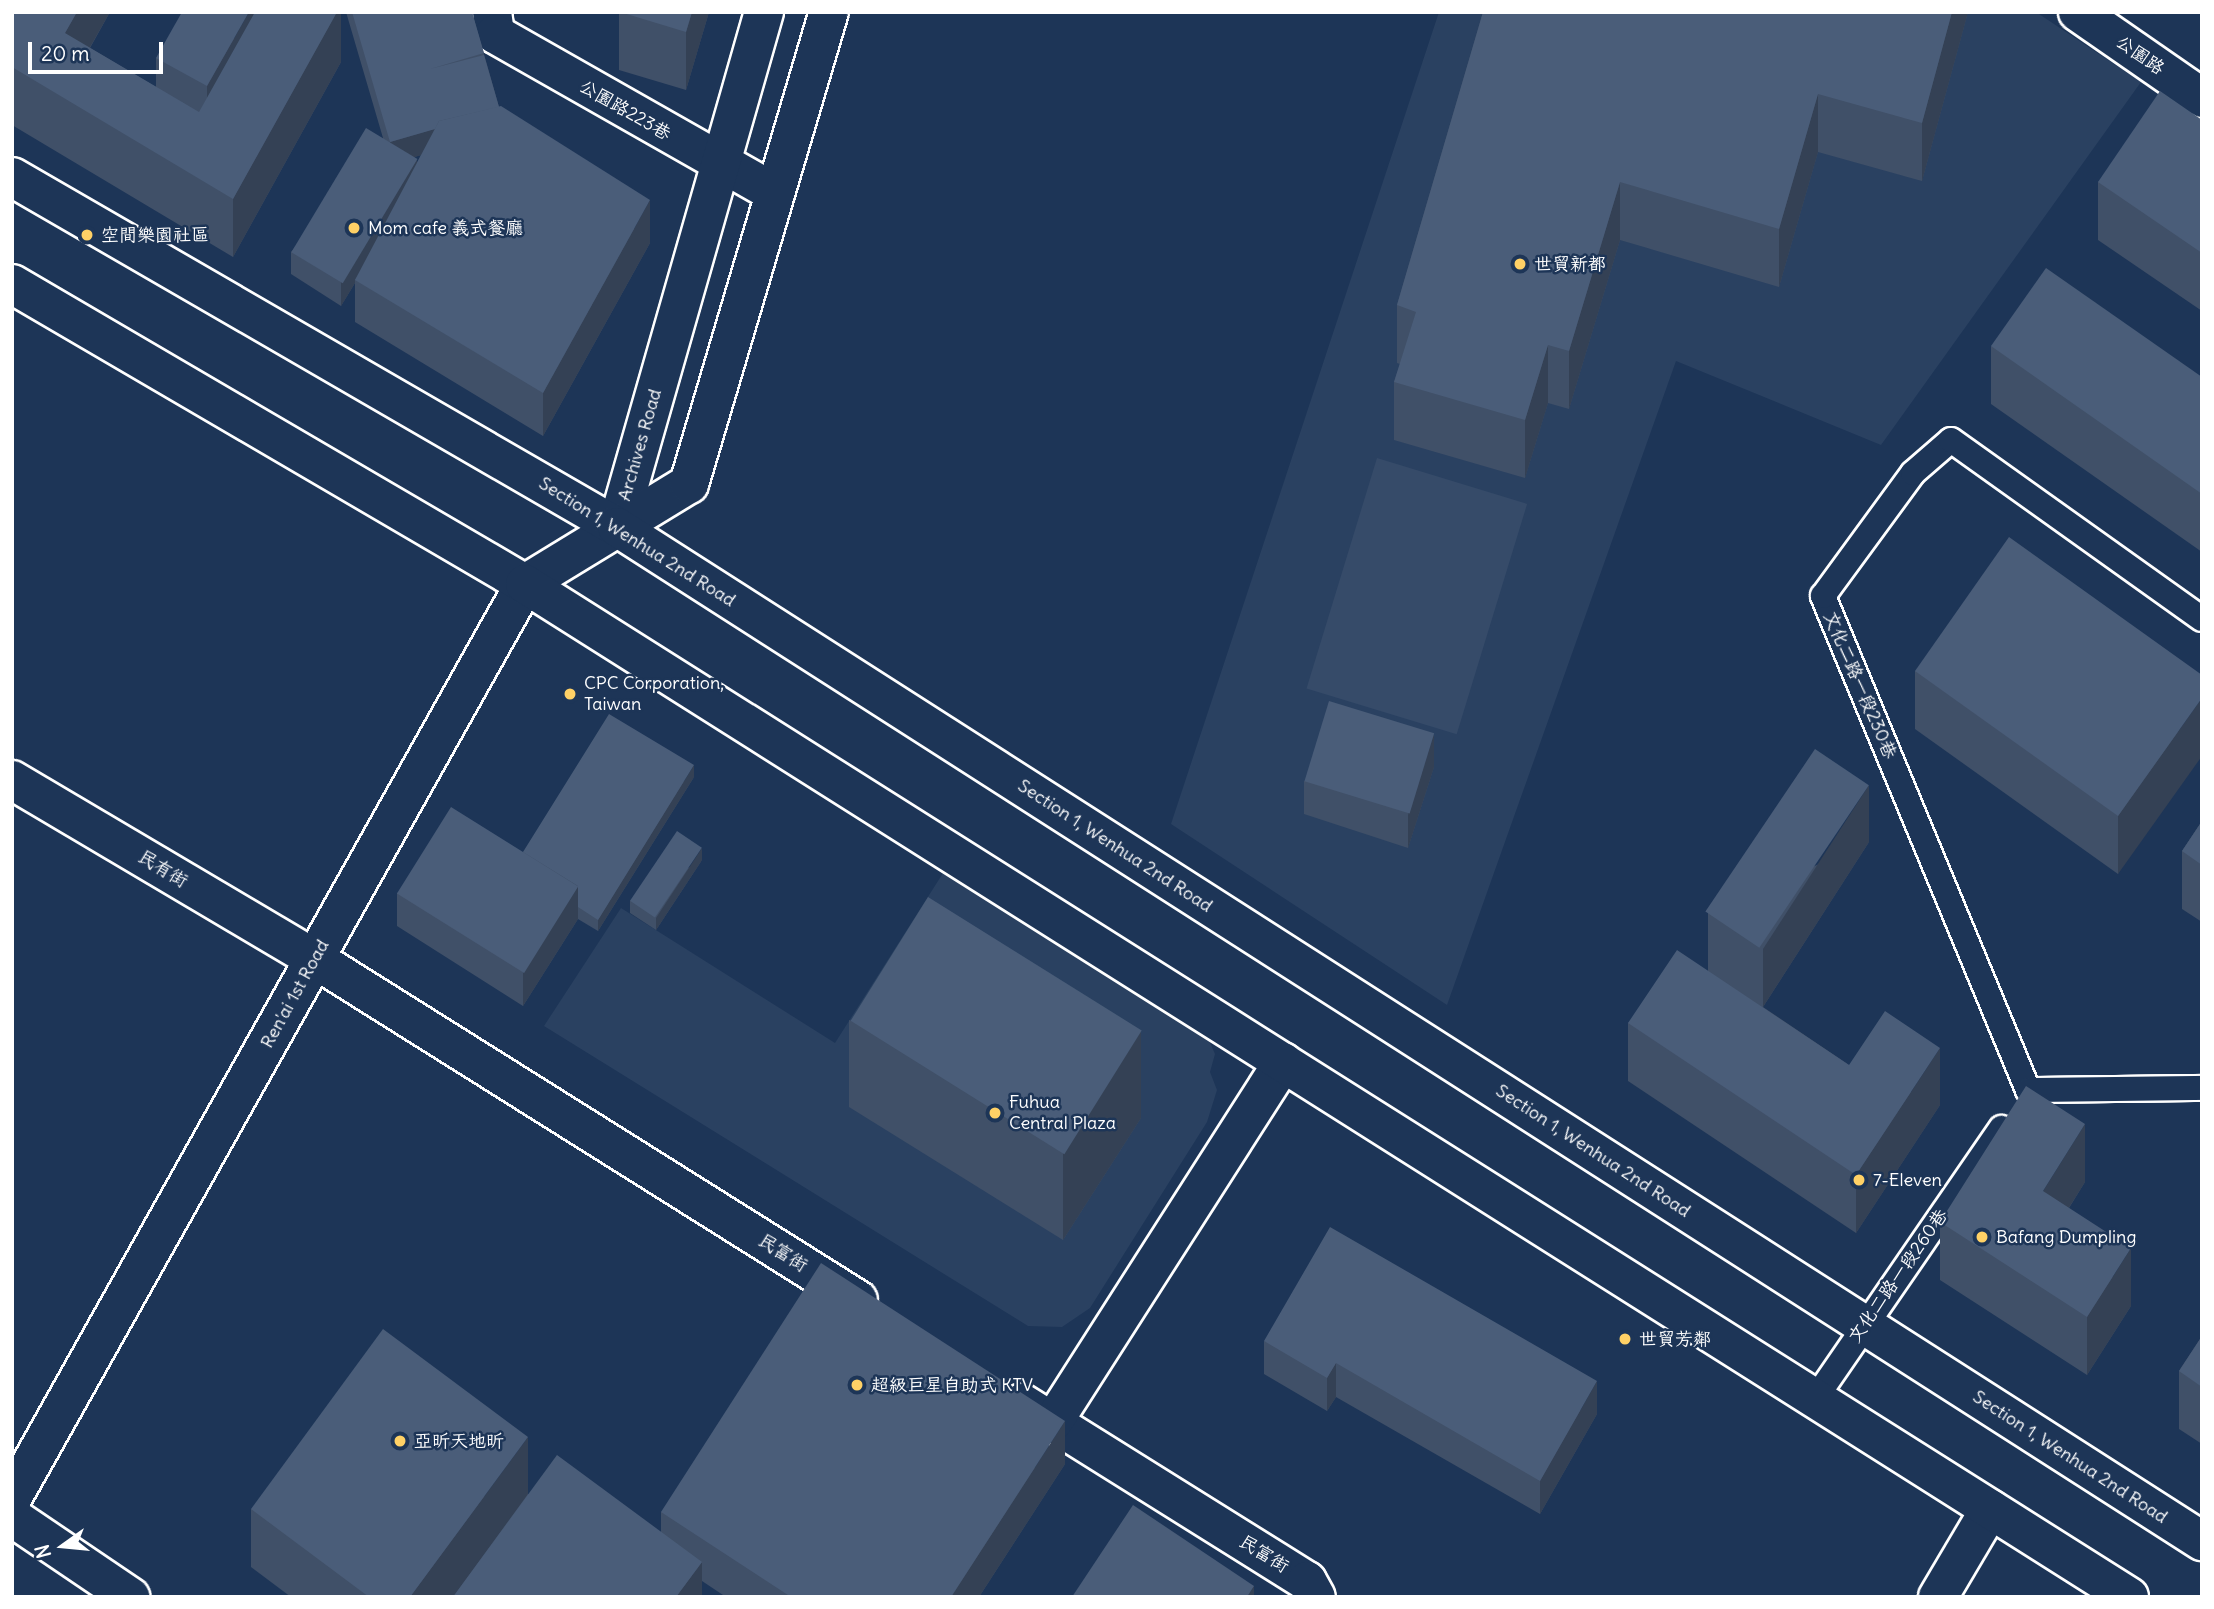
<!DOCTYPE html>
<meta charset="utf-8">
<style>
body{margin:0}
#map{position:relative;width:2214px;height:1609px;overflow:hidden;background:#1d3557;font-family:Delius,"LXGW WenKai TC",sans-serif}
div>[style]{position:absolute}
[style*='--x']{left:calc(var(--x)*1px);top:calc(var(--y)*1px);width:calc(var(--w)*1px);rotate:calc(var(--a)*1deg)}
.built>*{inset:0;background:#2a4161}
.green>*{inset:0;background:#364b69;transform-origin:0 0}
.roads{filter:drop-shadow(2px 0 #fff) drop-shadow(-2px 0 #fff) drop-shadow(0 2px #fff) drop-shadow(0 -2px #fff)}
.service>*{height:24px;margin:-12px;padding:0 12px;transform-origin:12px;border-radius:12px;background:#1d3557}
.minor>*{height:38px;margin:-19px;padding:0 19px;transform-origin:19px;border-radius:19px;background:#1d3557}
.tertiary>*{height:38px;margin:-19px;padding:0 19px;transform-origin:19px;border-radius:19px;background:#1d3557}
.wall>*{inset:0;background:#405068}
.shaded-wall>*{inset:0;background:#344155}
.building>*{inset:0;background:#4a5d79;transform-origin:0 0}
.dots>*{width:19px;height:19px;translate:-50% -50%;box-sizing:border-box;border:4px solid #1d3557;border-radius:50%}
span{translate:-50% -50%;white-space:nowrap;text-align:center;line-height:1.15;-webkit-text-stroke:5px #1d3557;paint-order:stroke}
.street-label{font-size:18px;color:#fff}
.poi-label{font-size:18px;color:#fff}
.left{translate:0 -50%;text-align:left}
.frame{position:absolute;inset:0;border:14px solid #fff;pointer-events:none}
.north{position:absolute;left:28px;top:1511px;width:70px;height:70px;-webkit-text-stroke:5px #1d3557;paint-order:stroke;rotate:255deg;font-size:19px;font-weight:700;line-height:28px;text-align:center;color:#fff}
.north::after{content:'';display:block;margin:auto;width:24px;height:32px;background:#fff;clip-path:polygon(50% 0,100% 100%,50% 72%,0 100%)}
.scale{position:absolute;left:28px;top:42px;width:135px;height:32px;box-sizing:border-box;border:4px solid #fff;border-top:0;padding-left:9px;font-size:21px;line-height:24px;white-space:nowrap;color:#fff;-webkit-text-stroke:5px #1d3557;paint-order:stroke}
</style>
<div id="map">
<div class="built">
<div style="clip-path:polygon(1439px 12px,2036px 12px,2141px 82px,1881px 445px,1676px 361px,1447px 1005px,1171px 824px)"></div>
<div style="clip-path:polygon(945px 870px,1208px 1038px,1215px 1054px,1210px 1072px,1217px 1090px,1207px 1122px,1090px 1308px,1062px 1327px,1028px 1326px,544px 1026px,621px 908px,835px 1043px)"></div>
</div>
<div class="green">
<div style="left:1377px;top:458px;width:157px;height:241px;rotate:17deg"></div>
</div>
<div class="roads">
<div class="service">
<div style="--x:2028;--y:1090;--w:535;--a:-112.54"></div>
<div style="--x:1823;--y:596;--w:152;--a:-53.8"></div>
<div style="--x:1913;--y:473;--w:50;--a:-41"></div>
<div style="--x:1951;--y:440;--w:308;--a:35.5"></div>
<div style="--x:2028;--y:1090;--w:174;--a:-0.7"></div>
<div style="--x:1815;--y:1399;--w:329;--a:-55.5"></div>
</div>
<div class="minor">
<div style="--x:492;--y:12;--w:22;--a:82"></div>
<div style="--x:495;--y:34;--w:322;--a:29.6"></div>
<div style="--x:2078;--y:12;--w:151;--a:34.7"></div>
<div style="--x:617;--y:527;--w:536;--a:-74.07"></div>
<div style="--x:12;--y:780;--w:352;--a:30.6"></div>
<div style="--x:315;--y:959;--w:641;--a:32.13"></div>
<div style="--x:1022;--y:1403;--w:336;--a:32"></div>
<div style="--x:1307;--y:1581;--w:18;--a:61"></div>
<div style="--x:1053;--y:1422;--w:427;--a:-57.4"></div>
<div style="--x:12;--y:1498;--w:1048;--a:-60.7"></div>
<div style="--x:525;--y:584;--w:192;--a:-31.4"></div>
<div style="--x:689;--y:484;--w:492;--a:-73.5"></div>
<div style="--x:12;--y:1517;--w:143;--a:34.1"></div>
<div style="--x:1938;--y:1597;--w:102;--a:-59.4"></div>
</div>
<div class="tertiary">
<div style="--x:12;--y:177;--w:699;--a:30.05"></div>
<div style="--x:617;--y:527;--w:1882;--a:32.61"></div>
<div style="--x:12;--y:284;--w:594;--a:30.32"></div>
<div style="--x:525;--y:584;--w:1897;--a:32.27"></div>
</div>
</div>
<div class="wall">
<div style="clip-path:polygon(12px 12px,110px 12px,90px 48px,156px 87px,156px 58px,337px 12px,341px 12px,341px 62px,233px 257px,12px 125px)"></div>
<div style="clip-path:polygon(evenodd,346px 12px,472px 12px,499px 107px,650px 243px,543px 436px,355px 322px,355px 283px,341px 306px,291px 274px,291px 252px,383px 138px,346px 12px,421px 155px,417px 163px,414px 157px,421px 155px)"></div>
<div style="clip-path:polygon(619px 12px,709px 12px,686px 90px,619px 70px)"></div>
<div style="clip-path:polygon(1483px 12px,1968px 12px,1922px 181px,1818px 152px,1779px 287px,1620px 240px,1569px 409px,1548px 403px,1525px 478px,1394px 440px,1394px 382px,1400px 364px,1397px 363px,1397px 305px)"></div>
<div style="clip-path:polygon(2202px 120px,2202px 311px,2098px 240px,2098px 182px)"></div>
<div style="clip-path:polygon(1991px 346px,2202px 377px,2202px 552px,1991px 404px)"></div>
<div style="clip-path:polygon(1915px 671px,2202px 675px,2118px 874px,1915px 729px)"></div>
<div style="clip-path:polygon(1434px 767px,1408px 848px,1304px 814px,1304px 781px)"></div>
<div style="clip-path:polygon(694px 777px,598px 931px,578px 919px,523px 1006px,397px 926px,397px 893px,523px 852px)"></div>
<div style="clip-path:polygon(2202px 821px,2202px 922px,2182px 909px,2182px 851px)"></div>
<div style="clip-path:polygon(1869px 842px,1763px 1007px,1849px 1065px,1940px 1105px,1856px 1233px,1628px 1081px,1628px 1023px,1708px 971px,1708px 913px)"></div>
<div style="clip-path:polygon(702px 860px,656px 930px,630px 913px,630px 901px)"></div>
<div style="clip-path:polygon(849px 1020px,1141px 1118px,1063px 1240px,849px 1107px)"></div>
<div style="clip-path:polygon(2085px 1182px,2069px 1208px,2131px 1306px,2087px 1375px,1940px 1280px,1940px 1222px)"></div>
<div style="clip-path:polygon(2202px 1336px,2202px 1444px,2179px 1429px,2179px 1371px)"></div>
<div style="clip-path:polygon(1264px 1341px,1597px 1414px,1540px 1514px,1336px 1397px,1327px 1411px,1264px 1374px)"></div>
<div style="clip-path:polygon(1065px 1464px,979px 1597px,726px 1597px,702px 1581px,702px 1597px,291px 1597px,251px 1567px,251px 1509px,528px 1494px,661px 1532px,661px 1512px)"></div>
</div>
<div class="shaded-wall">
<div style="clip-path:polygon(77px 12px,110px 12px,65px 91px,65px 33px)"></div>
<div style="clip-path:polygon(249px 12px,281px 12px,207px 144px,207px 86px)"></div>
<div style="clip-path:polygon(337px 12px,341px 12px,341px 62px,233px 257px,233px 199px)"></div>
<div style="clip-path:polygon(692px 12px,709px 12px,686px 90px,686px 32px)"></div>
<div style="clip-path:polygon(1952px 12px,1968px 12px,1922px 181px,1922px 123px)"></div>
<div style="clip-path:polygon(1818px 94px,1818px 152px,1779px 287px,1779px 229px)"></div>
<div style="clip-path:polygon(500px 110px,500px 133px,390px 164px,390px 142px)"></div>
<div style="clip-path:polygon(417px 159px,417px 182px,355px 280px,355px 283px,341px 306px,341px 283px)"></div>
<div style="clip-path:polygon(1620px 182px,1620px 240px,1569px 409px,1569px 351px)"></div>
<div style="clip-path:polygon(650px 200px,650px 243px,543px 436px,543px 393px)"></div>
<div style="clip-path:polygon(1548px 345px,1548px 403px,1525px 478px,1525px 420px)"></div>
<div style="clip-path:polygon(2202px 698px,2202px 756px,2118px 874px,2118px 816px)"></div>
<div style="clip-path:polygon(1434px 734px,1434px 767px,1408px 848px,1408px 815px)"></div>
<div style="clip-path:polygon(694px 765px,694px 777px,598px 931px,598px 920px)"></div>
<div style="clip-path:polygon(1869px 785px,1869px 842px,1763px 1007px,1763px 949px)"></div>
<div style="clip-path:polygon(702px 848px,702px 860px,656px 930px,656px 918px)"></div>
<div style="clip-path:polygon(578px 886px,578px 919px,523px 1006px,523px 973px)"></div>
<div style="clip-path:polygon(1141px 1031px,1141px 1118px,1063px 1240px,1063px 1153px)"></div>
<div style="clip-path:polygon(1940px 1048px,1940px 1105px,1856px 1233px,1856px 1175px)"></div>
<div style="clip-path:polygon(2085px 1124px,2085px 1182px,2043px 1249px,2043px 1191px)"></div>
<div style="clip-path:polygon(2131px 1248px,2131px 1306px,2087px 1375px,2087px 1317px)"></div>
<div style="clip-path:polygon(1336px 1363px,1336px 1397px,1327px 1411px,1327px 1378px)"></div>
<div style="clip-path:polygon(1597px 1381px,1597px 1414px,1540px 1514px,1540px 1481px)"></div>
<div style="clip-path:polygon(1065px 1421px,1065px 1464px,979px 1597px,951px 1597px)"></div>
<div style="clip-path:polygon(528px 1437px,528px 1494px,453px 1597px,410px 1597px)"></div>
<div style="clip-path:polygon(702px 1562px,702px 1597px,676px 1597px)"></div>
<div style="clip-path:polygon(1254px 1586px,1254px 1597px,1247px 1597px)"></div>
</div>
<div class="building">
<div style="clip-path:polygon(12px 12px,77px 12px,65px 33px,199px 112px,255px 12px,337px 12px,233px 199px,12px 67px)"></div>
<div style="clip-path:polygon(182px 12px,249px 12px,207px 86px,156px 58px)"></div>
<div style="clip-path:polygon(352px 12px,472px 12px,484px 53px,430px 69px,484px 55px,499px 107px,439px 121px,435px 129px,390px 142px)"></div>
<div style="clip-path:polygon(620px 12px,692px 12px,686px 32px)"></div>
<div style="clip-path:polygon(1483px 12px,1952px 12px,1922px 123px,1818px 94px,1779px 229px,1620px 182px,1569px 351px,1548px 345px,1525px 420px,1394px 382px,1416px 312px,1397px 305px)"></div>
<div style="clip-path:polygon(2160px 91px,2202px 120px,2202px 253px,2098px 182px)"></div>
<div style="clip-path:polygon(501px 106px,650px 200px,543px 393px,355px 280px,439px 121px)"></div>
<div style="left:366px;top:128px;width:60px;height:145px;rotate:31deg"></div>
<div style="clip-path:polygon(2046px 268px,2202px 377px,2202px 494px,1991px 346px)"></div>
<div style="clip-path:polygon(2009px 537px,2202px 675px,2202px 698px,2118px 816px,1915px 671px)"></div>
<div style="left:1329px;top:701px;width:110px;height:84px;rotate:17deg"></div>
<div style="clip-path:polygon(609px 714px,694px 765px,598px 920px,578px 907px,578px 886px,523px 852px)"></div>
<div style="left:1815px;top:749px;width:65px;height:196px;rotate:34deg"></div>
<div style="left:451px;top:807px;width:150px;height:102px;rotate:32deg"></div>
<div style="clip-path:polygon(2202px 821px,2202px 865px,2182px 851px)"></div>
<div style="left:677px;top:831px;width:30px;height:84px;rotate:34deg"></div>
<div style="left:928px;top:897px;width:252px;height:146px;rotate:32deg"></div>
<div style="clip-path:polygon(1677px 950px,1849px 1065px,1885px 1011px,1940px 1048px,1856px 1175px,1628px 1023px)"></div>
<div style="clip-path:polygon(2026px 1086px,2085px 1124px,2043px 1191px,2131px 1248px,2087px 1317px,1940px 1222px)"></div>
<div style="clip-path:polygon(1330px 1227px,1597px 1381px,1540px 1481px,1336px 1363px,1327px 1378px,1264px 1341px)"></div>
<div style="clip-path:polygon(821px 1263px,1065px 1421px,951px 1597px,791px 1597px,661px 1512px)"></div>
<div style="clip-path:polygon(383px 1329px,528px 1437px,410px 1597px,369px 1597px,251px 1509px)"></div>
<div style="clip-path:polygon(2202px 1336px,2202px 1387px,2179px 1371px)"></div>
<div style="clip-path:polygon(557px 1455px,702px 1562px,676px 1597px,453px 1597px)"></div>
<div style="clip-path:polygon(1133px 1505px,1254px 1586px,1247px 1597px,1072px 1597px)"></div>
</div>
<div class="dots">
<div style="left:354px;top:228px;background:#ffd166"></div>
<div style="left:87px;top:235px;background:#ffd166"></div>
<div style="left:1520px;top:264px;background:#ffd166"></div>
<div style="left:570px;top:694px;background:#ffd166"></div>
<div style="left:995px;top:1113px;background:#ffd166"></div>
<div style="left:1859px;top:1180px;background:#ffd166"></div>
<div style="left:1982px;top:1237px;background:#ffd166"></div>
<div style="left:1625px;top:1339px;background:#ffd166"></div>
<div style="left:857px;top:1385px;background:#ffd166"></div>
<div style="left:400px;top:1441px;background:#ffd166"></div>
</div>
<div class="street-label">
<span style="left:2140px;top:55px;rotate:35deg">公園路</span>
<span style="left:625px;top:110px;rotate:30deg">公園路223巷</span>
<span style="left:640px;top:445px;rotate:-74deg">Archives Road</span>
<span style="left:637px;top:542px;rotate:32deg">Section 1, Wenhua 2nd Road</span>
<span style="left:1860px;top:685px;rotate:67deg">文化二路一段230巷</span>
<span style="left:1115px;top:846px;rotate:33deg">Section 1, Wenhua 2nd Road</span>
<span style="left:163px;top:869px;rotate:31deg">民有街</span>
<span style="left:295px;top:994px;rotate:-61deg">Ren'ai 1st Road</span>
<span style="left:1593px;top:1151px;rotate:33deg">Section 1, Wenhua 2nd Road</span>
<span style="left:783px;top:1253px;rotate:32deg">民富街</span>
<span style="left:1898px;top:1276px;rotate:-55deg">文化二路一段260巷</span>
<span style="left:2070px;top:1457px;rotate:33deg">Section 1, Wenhua 2nd Road</span>
<span style="left:1264px;top:1554px;rotate:32deg">民富街</span>
</div>
<div class="poi-label">
<span class="left" style="left:368px;top:228px">Mom cafe 義式餐廳</span>
<span class="left" style="left:101px;top:235px">空間樂園社區</span>
<span class="left" style="left:1534px;top:264px">世貿新都</span>
<span class="left" style="left:584px;top:694px">CPC Corporation,<br>Taiwan</span>
<span class="left" style="left:1009px;top:1113px">Fuhua<br>Central Plaza</span>
<span class="left" style="left:1873px;top:1180px">7-Eleven</span>
<span class="left" style="left:1996px;top:1237px">Bafang Dumpling</span>
<span class="left" style="left:1639px;top:1339px">世貿芳鄰</span>
<span class="left" style="left:871px;top:1385px">超級巨星自助式 KTV</span>
<span class="left" style="left:414px;top:1441px">亞昕天地昕</span>
</div>
<div class="frame"></div>
<div class="north">N</div>
<div class="scale">20 m</div>
</div>
